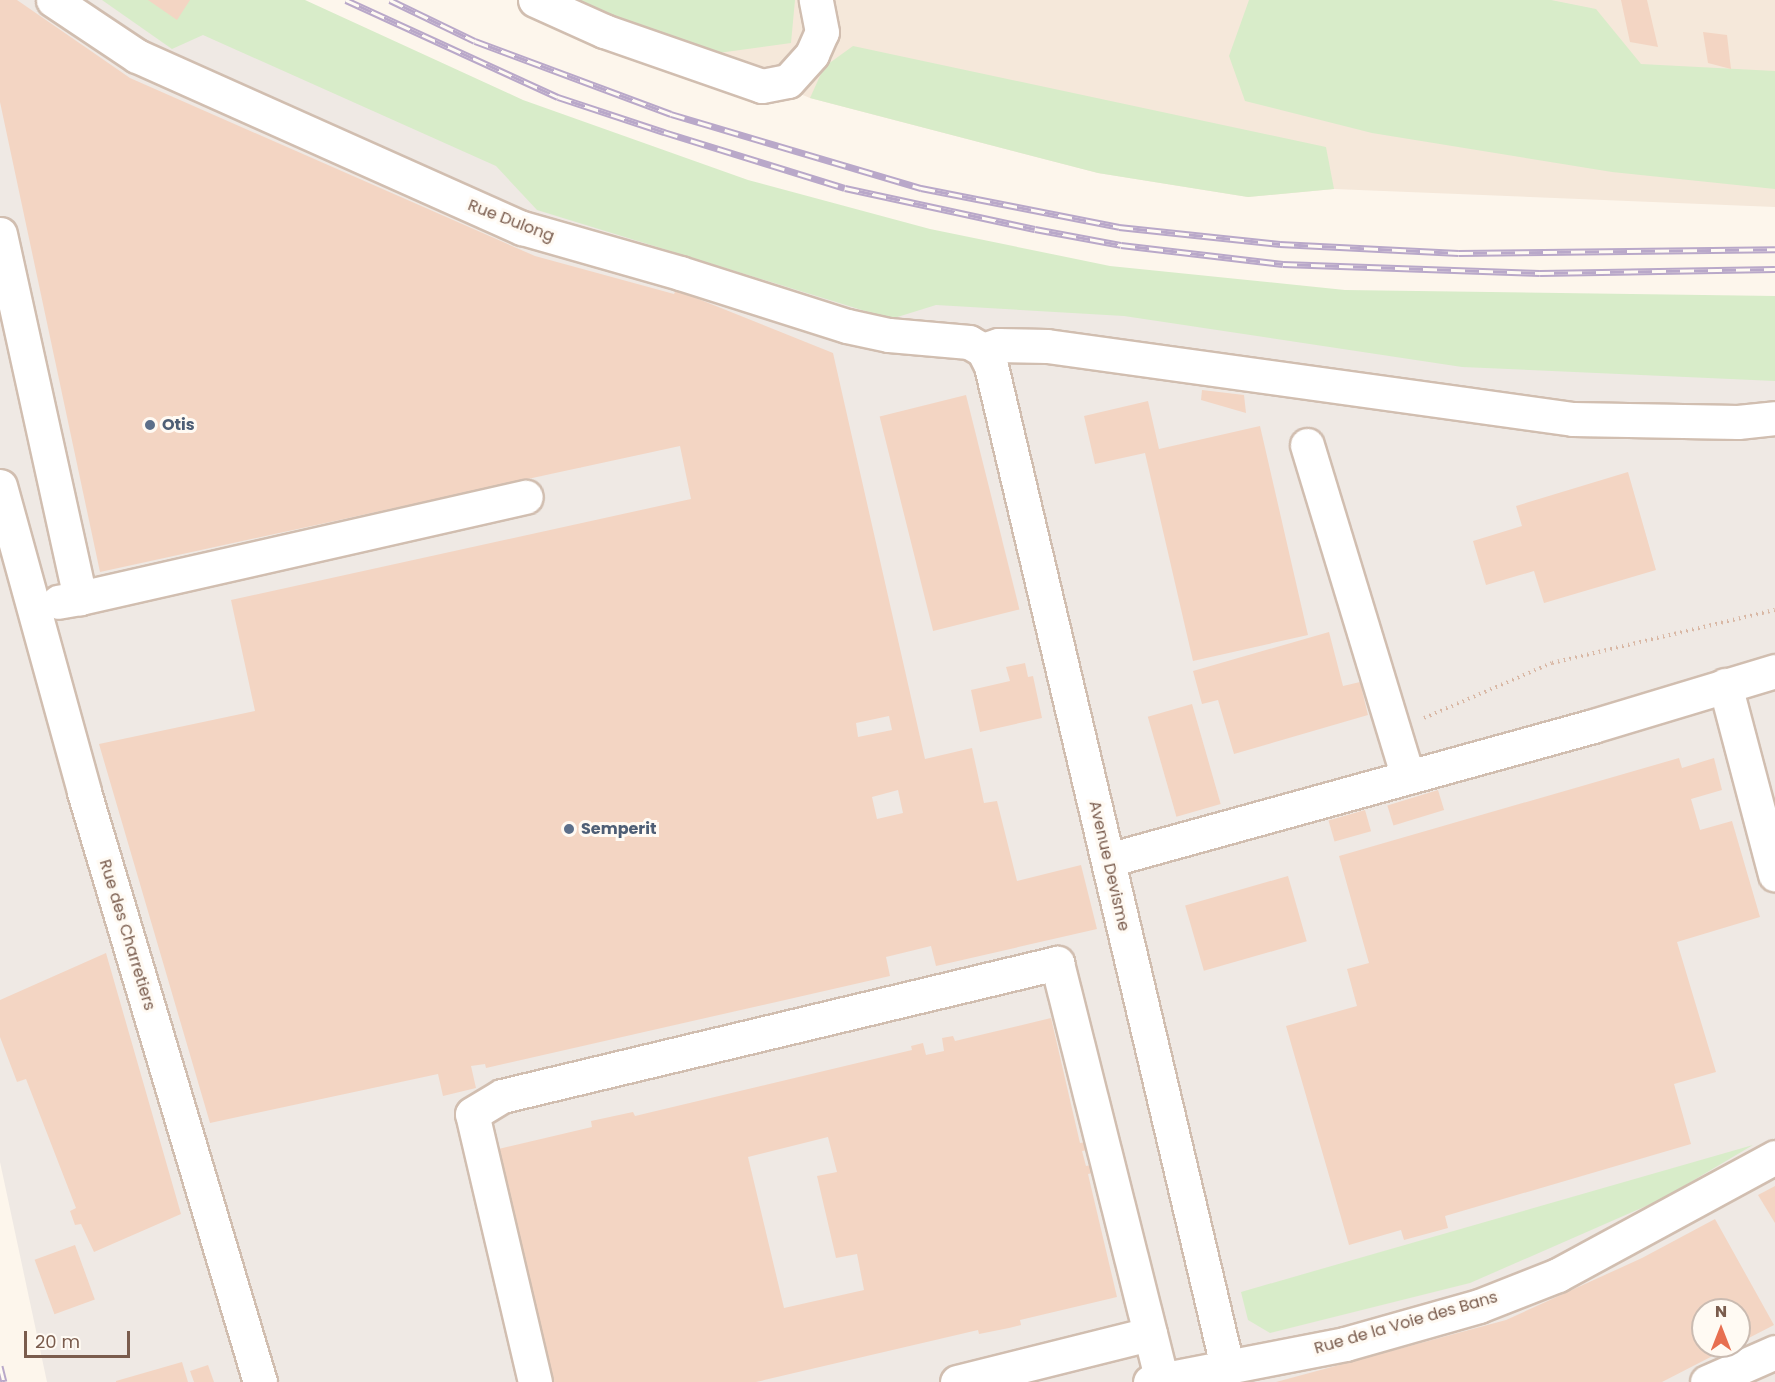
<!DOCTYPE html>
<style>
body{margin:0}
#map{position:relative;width:1775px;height:1382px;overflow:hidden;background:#fdf6ec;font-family:Poppins,sans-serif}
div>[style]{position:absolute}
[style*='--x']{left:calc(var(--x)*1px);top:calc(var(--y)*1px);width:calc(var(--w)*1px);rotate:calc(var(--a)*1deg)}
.residential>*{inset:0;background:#f5e8da}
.industrial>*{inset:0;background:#efe9e4}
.green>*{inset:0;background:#d8ecc9}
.building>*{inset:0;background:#f3d5c3;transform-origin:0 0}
.path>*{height:4px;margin-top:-2px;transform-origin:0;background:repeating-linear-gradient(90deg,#d9b8a5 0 1.5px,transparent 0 6px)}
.roads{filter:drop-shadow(2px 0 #d1beb0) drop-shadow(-2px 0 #d1beb0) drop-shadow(0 2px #d1beb0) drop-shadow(0 -2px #d1beb0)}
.minor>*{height:33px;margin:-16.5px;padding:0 16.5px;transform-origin:16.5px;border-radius:16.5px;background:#fff}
.rail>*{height:7px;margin-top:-3.5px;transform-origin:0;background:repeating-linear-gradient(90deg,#fffaf3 0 14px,#b9a8c9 0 28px);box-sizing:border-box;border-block:2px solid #b9a8c9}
.dots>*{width:16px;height:16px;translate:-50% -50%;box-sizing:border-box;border:3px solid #fffaf3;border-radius:50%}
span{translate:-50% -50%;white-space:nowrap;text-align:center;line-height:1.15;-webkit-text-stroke:6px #fffaf3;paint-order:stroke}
.street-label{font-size:16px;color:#7a5c4d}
.service-label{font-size:16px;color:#4e5e75;font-weight:700}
.left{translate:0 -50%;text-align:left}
.north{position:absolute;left:1691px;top:1298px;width:60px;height:60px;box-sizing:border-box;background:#fffaf3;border:2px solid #cabbb1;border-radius:50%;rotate:0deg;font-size:16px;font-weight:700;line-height:24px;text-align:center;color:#7a5c4d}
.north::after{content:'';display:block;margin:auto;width:21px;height:27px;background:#e76f51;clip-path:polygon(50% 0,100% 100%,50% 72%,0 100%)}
.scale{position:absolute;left:24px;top:1331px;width:106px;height:27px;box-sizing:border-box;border:3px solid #7a5c4d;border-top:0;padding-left:8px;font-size:18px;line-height:21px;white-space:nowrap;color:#7a5c4d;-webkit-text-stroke:4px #fffaf3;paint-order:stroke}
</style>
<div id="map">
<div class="residential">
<div style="clip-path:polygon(576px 0,1775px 0,1775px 207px,1334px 189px,1248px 197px,1098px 173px,810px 98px)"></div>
</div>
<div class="industrial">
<div style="clip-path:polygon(evenodd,0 0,280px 0,770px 213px,1284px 307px,1775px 311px,1775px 1382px,47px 1382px,0 1162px,0 0,1703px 1310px,1739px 1310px,1739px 1346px,1703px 1346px,1703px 1310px)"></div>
</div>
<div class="green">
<div style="clip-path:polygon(102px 0,305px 0,523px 100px,748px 180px,930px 229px,1110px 266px,1345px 290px,1775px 296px,1775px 381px,1462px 367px,1124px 316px,936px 305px,891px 319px,537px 210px,496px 166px,203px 35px,172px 49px)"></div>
<div style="clip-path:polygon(576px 0,795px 0,791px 43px,711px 54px)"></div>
<div style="clip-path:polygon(1249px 0,1551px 0,1596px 9px,1641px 64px,1775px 71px,1775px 189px,1612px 172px,1372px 133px,1245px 101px,1229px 56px)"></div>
<div style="clip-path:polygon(853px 46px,1326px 147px,1334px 189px,1248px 197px,1098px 173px,810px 98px,824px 67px)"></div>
<div style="clip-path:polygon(1753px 1145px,1662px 1199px,1470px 1283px,1270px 1333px,1248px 1320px,1241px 1292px)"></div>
</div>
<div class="building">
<div style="clip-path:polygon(evenodd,0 0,17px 0,130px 78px,535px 256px,674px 294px,676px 290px,833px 353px,925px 759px,972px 748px,984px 803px,997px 801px,1017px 881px,1081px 865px,1097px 929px,936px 966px,931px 946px,886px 957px,890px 976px,486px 1068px,485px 1064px,471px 1066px,476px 1088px,443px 1096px,438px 1074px,210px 1123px,99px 744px,255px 711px,231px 600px,691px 499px,680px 446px,100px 572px,0 102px,0 0,889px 716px,892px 730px,858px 737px,856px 723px,889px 716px,0 0,898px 790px,903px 813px,877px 819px,872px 797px,898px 790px)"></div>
<div style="clip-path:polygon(148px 0,190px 0,177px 20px)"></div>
<div style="clip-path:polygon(1621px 0,1647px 0,1658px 47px,1630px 42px)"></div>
<div style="clip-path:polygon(1703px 32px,1727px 35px,1731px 69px,1708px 63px)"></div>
<div style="clip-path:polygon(1202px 390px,1244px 395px,1246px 413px,1201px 400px)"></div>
<div style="left:966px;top:395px;width:221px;height:89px;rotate:76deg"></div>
<div style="clip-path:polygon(1148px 401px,1159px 449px,1260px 426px,1308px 635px,1193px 661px,1145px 453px,1095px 464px,1084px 416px)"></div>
<div style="clip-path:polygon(1628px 472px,1656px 570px,1544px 603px,1534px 571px,1486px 585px,1473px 541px,1522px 526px,1516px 506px)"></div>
<div style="clip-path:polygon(1329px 632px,1343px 686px,1360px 682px,1368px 715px,1234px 754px,1218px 700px,1202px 704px,1193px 671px)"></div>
<div style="clip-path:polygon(1025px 663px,1028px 677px,1033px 676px,1042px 718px,980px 732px,971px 690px,1010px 681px,1006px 667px)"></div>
<div style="left:1192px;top:704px;width:104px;height:46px;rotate:74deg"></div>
<div style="clip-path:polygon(1679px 758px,1682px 768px,1714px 758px,1722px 790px,1691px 799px,1700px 830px,1732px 821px,1760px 917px,1677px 942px,1716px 1072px,1674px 1084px,1691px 1144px,1445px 1216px,1448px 1228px,1404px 1240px,1401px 1230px,1349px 1245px,1286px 1026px,1357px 1006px,1347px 969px,1369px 963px,1339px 856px)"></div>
<div style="left:1438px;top:790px;width:21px;height:53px;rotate:73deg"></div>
<div style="left:1365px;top:810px;width:22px;height:38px;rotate:74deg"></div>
<div style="left:1288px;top:876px;width:68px;height:107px;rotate:74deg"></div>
<div style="clip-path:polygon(106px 953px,181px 1214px,94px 1252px,81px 1224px,75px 1225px,70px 1211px,76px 1208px,26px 1079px,17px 1082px,0 1037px,0 1000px)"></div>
<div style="clip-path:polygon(evenodd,1051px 1018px,1080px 1143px,1086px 1142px,1088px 1150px,1082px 1151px,1086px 1166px,1091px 1165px,1093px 1173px,1088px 1174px,1117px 1297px,1020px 1320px,1021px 1325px,1009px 1328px,979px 1334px,978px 1330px,756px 1382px,548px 1382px,494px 1150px,592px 1127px,591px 1121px,633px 1112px,635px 1116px,912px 1050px,911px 1046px,923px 1043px,926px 1055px,944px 1051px,942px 1038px,953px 1036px,955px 1041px,1051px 1018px,828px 1137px,837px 1172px,817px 1176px,836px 1258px,857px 1254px,864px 1290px,784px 1308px,748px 1157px,828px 1137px)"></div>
<div style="clip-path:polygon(1775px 1186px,1775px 1223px,1758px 1195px)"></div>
<div style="clip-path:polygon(1715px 1219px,1774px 1325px,1739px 1343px,1739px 1310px,1703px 1310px,1703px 1346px,1732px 1346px,1662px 1382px,1276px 1382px,1506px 1320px,1642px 1258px)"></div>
<div style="left:75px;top:1245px;width:58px;height:43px;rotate:70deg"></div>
<div style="clip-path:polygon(182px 1362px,188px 1382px,116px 1382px,116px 1381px)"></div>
<div style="clip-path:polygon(208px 1365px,214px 1382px,194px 1382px,190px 1371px)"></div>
</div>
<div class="path">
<div style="--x:1424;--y:718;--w:139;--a:-23.3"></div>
<div style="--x:1552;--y:663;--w:229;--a:-13.4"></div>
</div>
<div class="roads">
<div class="minor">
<div style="--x:53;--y:0;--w:101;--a:33.7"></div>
<div style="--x:137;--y:56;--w:422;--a:24.1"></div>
<div style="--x:522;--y:228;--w:164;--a:15.9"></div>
<div style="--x:680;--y:273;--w:175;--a:17.6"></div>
<div style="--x:847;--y:326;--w:43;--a:12.1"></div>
<div style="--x:889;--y:335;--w:80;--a:5"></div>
<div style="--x:969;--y:342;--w:16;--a:30"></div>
<div style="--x:983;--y:350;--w:18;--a:63"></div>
<div style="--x:991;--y:366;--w:1027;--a:76.72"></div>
<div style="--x:535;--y:0;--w:76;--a:24.2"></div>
<div style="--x:604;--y:31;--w:167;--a:19.2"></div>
<div style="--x:762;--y:86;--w:26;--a:-11"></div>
<div style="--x:788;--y:81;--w:36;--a:-48"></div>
<div style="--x:812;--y:54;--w:24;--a:-66"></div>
<div style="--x:822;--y:32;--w:33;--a:-101"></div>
<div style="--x:0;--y:234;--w:373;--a:77.6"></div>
<div style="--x:80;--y:598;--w:22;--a:170"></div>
<div style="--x:983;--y:350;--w:16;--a:-18"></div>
<div style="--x:998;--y:345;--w:49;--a:1.2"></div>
<div style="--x:1047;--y:346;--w:531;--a:7.9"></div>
<div style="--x:1573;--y:419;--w:165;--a:1"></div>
<div style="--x:1738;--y:422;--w:37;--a:-6"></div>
<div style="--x:1307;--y:445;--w:347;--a:73.1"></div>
<div style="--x:0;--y:486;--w:317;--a:74.6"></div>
<div style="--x:84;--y:792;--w:616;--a:73.39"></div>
<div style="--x:80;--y:598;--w:457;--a:-12.8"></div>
<div style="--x:1725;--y:685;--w:196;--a:75.2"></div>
<div style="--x:1108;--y:860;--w:503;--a:-15.44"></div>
<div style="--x:1593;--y:726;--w:190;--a:-16.8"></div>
<div style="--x:535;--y:1382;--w:275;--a:-103.2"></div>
<div style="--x:472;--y:1114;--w:35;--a:-31"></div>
<div style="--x:502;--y:1096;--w:571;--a:-13.48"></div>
<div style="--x:1057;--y:963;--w:430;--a:75.9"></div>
<div style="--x:957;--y:1382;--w:199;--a:-14"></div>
<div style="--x:1150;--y:1382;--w:199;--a:-11"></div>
<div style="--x:1345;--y:1344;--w:139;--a:-15.8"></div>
<div style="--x:1479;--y:1306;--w:85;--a:-21.4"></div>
<div style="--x:1558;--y:1275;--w:247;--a:-28.5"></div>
<div style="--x:1707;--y:1382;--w:74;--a:-23.8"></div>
</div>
</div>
<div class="rail">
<div style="--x:346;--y:0;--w:233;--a:24.6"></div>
<div style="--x:558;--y:97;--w:112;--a:18.3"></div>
<div style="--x:664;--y:132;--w:189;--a:17.2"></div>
<div style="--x:845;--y:188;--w:194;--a:12.2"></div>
<div style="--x:1035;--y:229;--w:87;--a:10.5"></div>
<div style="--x:1121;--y:245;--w:163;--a:6.7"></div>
<div style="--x:1283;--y:264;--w:257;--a:2"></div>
<div style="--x:1540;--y:273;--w:235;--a:-1"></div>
<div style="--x:390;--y:0;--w:94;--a:25.8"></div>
<div style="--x:475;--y:41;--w:209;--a:20.4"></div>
<div style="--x:671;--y:114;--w:261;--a:16.5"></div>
<div style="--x:921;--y:188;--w:202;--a:11.1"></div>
<div style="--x:1119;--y:227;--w:162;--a:6"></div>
<div style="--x:1280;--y:244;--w:179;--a:2.9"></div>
<div style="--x:1459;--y:253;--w:316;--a:-0.7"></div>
<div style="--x:0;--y:1366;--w:16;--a:76"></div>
</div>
<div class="dots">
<div style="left:150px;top:425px;background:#5c6f8a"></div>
<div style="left:569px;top:829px;background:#5c6f8a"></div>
</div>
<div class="street-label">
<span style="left:511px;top:221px;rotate:21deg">Rue Dulong</span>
<span style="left:1109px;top:866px;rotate:77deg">Avenue Devisme</span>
<span style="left:127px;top:935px;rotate:73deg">Rue des Charretiers</span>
<span style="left:1406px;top:1323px;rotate:-16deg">Rue de la Voie des Bans</span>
</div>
<div class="service-label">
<span class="left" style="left:162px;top:425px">Otis</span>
<span class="left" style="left:581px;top:829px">Semperit</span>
</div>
<div class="north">N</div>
<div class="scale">20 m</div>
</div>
